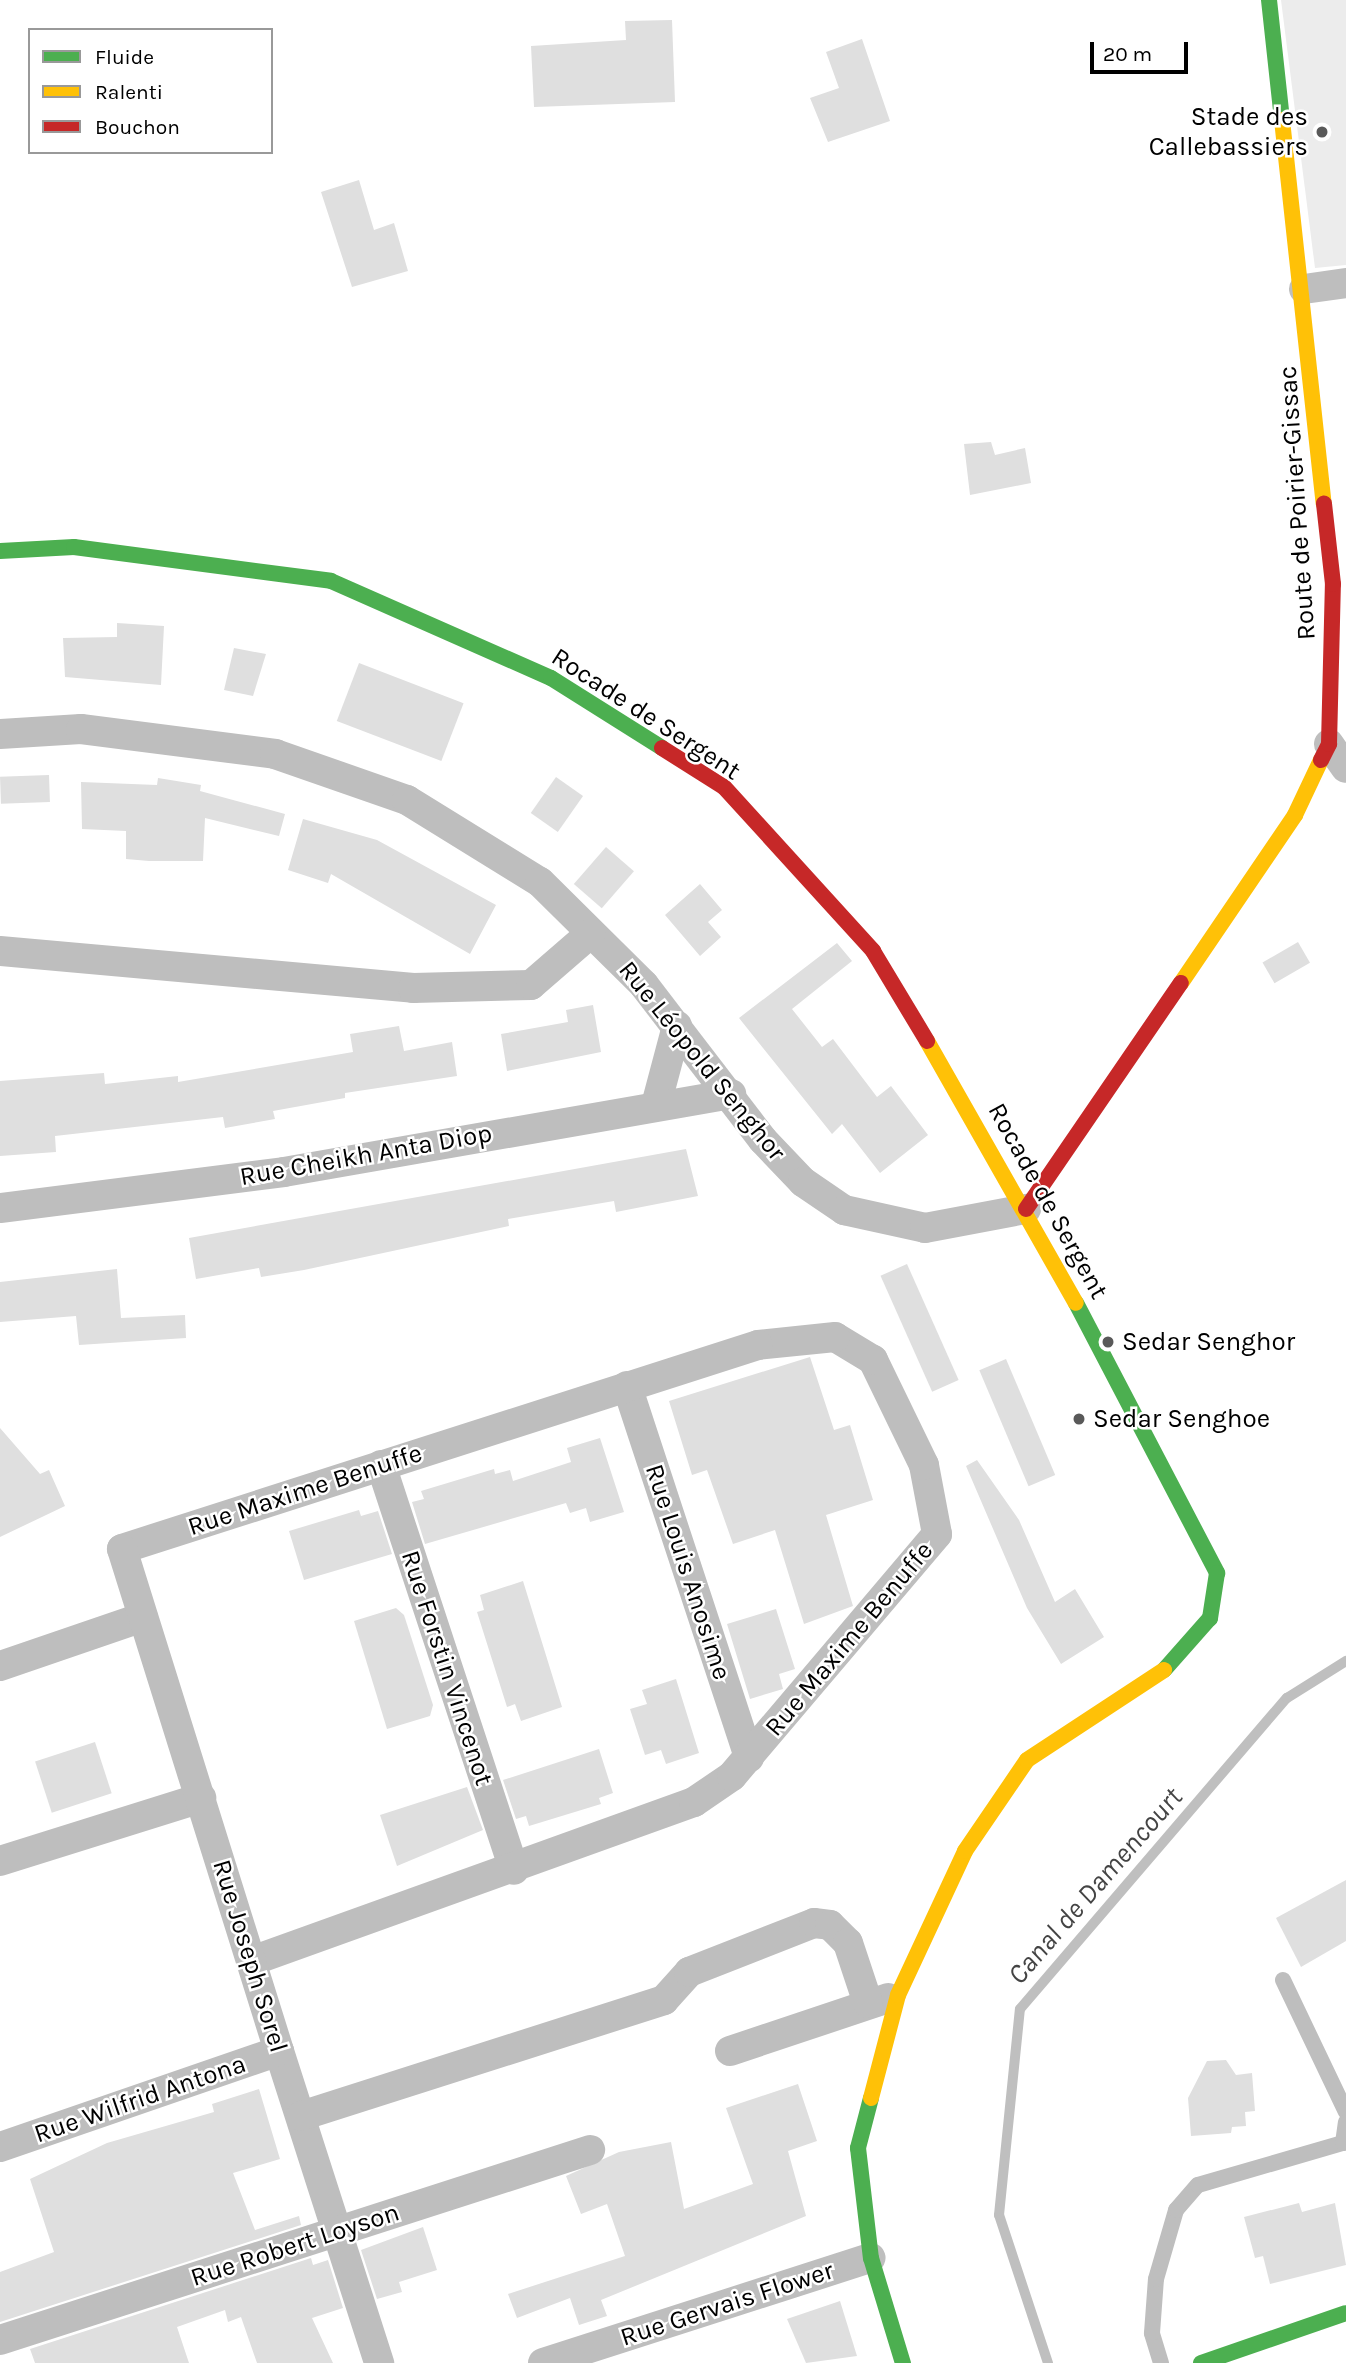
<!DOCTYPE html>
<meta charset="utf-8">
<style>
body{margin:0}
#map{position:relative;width:1346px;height:2363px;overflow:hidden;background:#fff;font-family:Karla,sans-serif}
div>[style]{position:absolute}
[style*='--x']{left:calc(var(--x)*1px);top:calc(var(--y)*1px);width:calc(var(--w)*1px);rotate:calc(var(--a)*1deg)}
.green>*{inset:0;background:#ececec}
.stream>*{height:10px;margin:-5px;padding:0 5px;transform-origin:5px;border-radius:5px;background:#bfbfbf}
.building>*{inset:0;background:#dfdfdf;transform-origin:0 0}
.lane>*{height:16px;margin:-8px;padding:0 8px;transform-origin:8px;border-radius:8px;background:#bebebe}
.street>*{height:30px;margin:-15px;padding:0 15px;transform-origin:15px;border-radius:15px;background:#bebebe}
.fast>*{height:16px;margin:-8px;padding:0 8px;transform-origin:8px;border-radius:8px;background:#4caf50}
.slow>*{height:16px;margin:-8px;padding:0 8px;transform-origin:8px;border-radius:8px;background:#ffc107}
.jam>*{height:16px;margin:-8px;padding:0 8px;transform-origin:8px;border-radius:8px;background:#c62828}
.dots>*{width:19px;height:19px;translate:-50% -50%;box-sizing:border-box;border:4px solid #fff;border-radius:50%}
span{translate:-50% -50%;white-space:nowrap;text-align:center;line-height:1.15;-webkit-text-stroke:5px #fff;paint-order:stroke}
.poi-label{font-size:26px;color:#000}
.right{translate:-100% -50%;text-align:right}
.left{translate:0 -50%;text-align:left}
.street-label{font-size:26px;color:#000}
.water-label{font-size:28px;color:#444;font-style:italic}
.legend{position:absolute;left:28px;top:28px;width:245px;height:126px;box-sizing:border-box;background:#fff;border:2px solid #999;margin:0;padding:9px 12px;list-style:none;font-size:21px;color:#000}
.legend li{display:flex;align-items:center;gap:14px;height:35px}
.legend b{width:35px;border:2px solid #999}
.scale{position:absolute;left:1090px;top:42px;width:98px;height:32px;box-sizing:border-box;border:4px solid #000;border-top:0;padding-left:9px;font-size:21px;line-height:24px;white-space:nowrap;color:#000;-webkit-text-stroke:5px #fff;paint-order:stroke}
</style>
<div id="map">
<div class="green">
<div style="clip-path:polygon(1281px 0,1346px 0,1346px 265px,1315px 268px)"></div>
</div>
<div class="stream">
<div style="--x:1048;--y:2363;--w:156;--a:-108.3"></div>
<div style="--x:999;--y:2215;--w:207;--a:-84.2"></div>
<div style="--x:1020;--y:2009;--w:410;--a:-49.4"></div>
<div style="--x:1287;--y:1698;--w:70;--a:-32.1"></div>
</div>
<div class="building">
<div style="clip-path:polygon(672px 20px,675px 102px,534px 107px,531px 46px,626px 40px,625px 21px)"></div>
<div style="clip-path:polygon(862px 39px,890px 121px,828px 142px,810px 98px,839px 88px,826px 52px)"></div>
<div style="clip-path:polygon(359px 180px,374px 230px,394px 223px,408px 271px,352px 287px,321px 192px)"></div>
<div style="clip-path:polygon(991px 442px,995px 455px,1025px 448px,1031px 483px,970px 495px,964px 444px)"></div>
<div style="clip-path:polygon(117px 623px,164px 626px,161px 685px,65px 677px,63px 638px,117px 637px)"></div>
<div style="clip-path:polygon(234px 648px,266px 654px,253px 696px,224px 690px)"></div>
<div style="left:359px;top:663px;width:112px;height:62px;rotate:21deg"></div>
<div style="left:49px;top:775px;width:27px;height:49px;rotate:88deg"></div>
<div style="left:556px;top:777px;width:33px;height:44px;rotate:35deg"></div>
<div style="clip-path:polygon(158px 778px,201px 785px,200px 791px,285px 814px,279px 836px,205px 818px,203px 861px,149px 861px,126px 859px,126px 831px,82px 829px,81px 782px,157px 785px)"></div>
<div style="clip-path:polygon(303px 819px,377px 840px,496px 905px,470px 954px,331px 874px,328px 883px,288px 870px)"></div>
<div style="left:606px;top:847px;width:37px;height:49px;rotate:41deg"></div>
<div style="clip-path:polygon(700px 884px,722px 910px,708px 922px,721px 937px,700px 956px,665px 915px)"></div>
<div style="left:1298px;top:942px;width:24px;height:41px;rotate:60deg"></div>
<div style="clip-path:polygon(837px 943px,852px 961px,792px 1009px,822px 1047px,833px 1039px,877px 1097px,891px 1086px,928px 1135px,880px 1173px,842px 1124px,832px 1134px,739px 1018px)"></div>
<div style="clip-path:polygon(593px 1005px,601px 1052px,507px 1071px,501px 1034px,568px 1022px,566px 1010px)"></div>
<div style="clip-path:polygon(399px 1026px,404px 1051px,452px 1042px,457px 1076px,345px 1093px,345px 1098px,273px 1111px,275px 1119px,225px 1128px,223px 1117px,55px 1136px,56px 1152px,0 1156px,0 1081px,104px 1073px,105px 1084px,178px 1076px,178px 1082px,353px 1052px,350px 1034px)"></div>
<div style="clip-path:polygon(686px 1149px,698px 1196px,616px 1212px,614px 1201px,508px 1219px,509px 1226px,304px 1270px,261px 1277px,259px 1268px,196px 1279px,189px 1238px)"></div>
<div style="left:907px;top:1264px;width:127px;height:29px;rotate:66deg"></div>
<div style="clip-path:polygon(117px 1269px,121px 1318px,185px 1315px,186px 1338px,79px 1345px,76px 1316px,0 1322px,0 1282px)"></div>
<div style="clip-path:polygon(810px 1357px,834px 1430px,850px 1425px,873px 1500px,826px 1515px,853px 1606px,804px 1624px,775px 1530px,733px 1544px,707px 1470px,692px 1475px,669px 1401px)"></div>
<div style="left:1006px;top:1359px;width:126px;height:29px;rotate:67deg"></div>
<div style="clip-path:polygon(0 1428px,40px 1474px,49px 1470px,65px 1506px,0 1537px)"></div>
<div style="clip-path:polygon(600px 1438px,624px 1512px,590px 1522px,586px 1508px,570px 1513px,566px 1503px,425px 1544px,412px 1502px,424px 1499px,421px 1491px,494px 1469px,495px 1474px,510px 1470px,513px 1481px,571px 1462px,567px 1448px)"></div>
<div style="clip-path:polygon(977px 1460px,1019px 1520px,1055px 1602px,1075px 1589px,1104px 1637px,1061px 1664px,1027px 1608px,966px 1466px)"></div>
<div style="clip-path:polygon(359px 1510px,361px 1516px,378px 1511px,392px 1554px,304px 1580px,289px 1531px)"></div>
<div style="clip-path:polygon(523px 1581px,562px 1707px,521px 1721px,515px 1704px,507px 1707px,477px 1612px,484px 1610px,480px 1595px)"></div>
<div style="clip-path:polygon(396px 1608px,404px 1615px,433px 1705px,430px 1716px,387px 1729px,354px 1621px)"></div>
<div style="clip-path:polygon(776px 1609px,795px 1669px,779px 1674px,783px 1689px,750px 1699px,727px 1624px)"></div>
<div style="clip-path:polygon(676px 1679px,699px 1753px,666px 1764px,661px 1750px,645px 1755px,630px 1709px,647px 1704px,642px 1690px)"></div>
<div style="left:95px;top:1742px;width:54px;height:63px;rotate:72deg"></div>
<div style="clip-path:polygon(599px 1749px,613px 1793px,599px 1798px,601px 1804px,529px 1826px,526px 1816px,516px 1819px,503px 1780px)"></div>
<div style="clip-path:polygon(467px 1787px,483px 1830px,397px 1866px,380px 1815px)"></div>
<div style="clip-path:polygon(1346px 1880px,1346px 1941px,1301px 1967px,1276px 1918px)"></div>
<div style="clip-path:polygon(1226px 2060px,1236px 2075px,1252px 2073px,1255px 2111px,1245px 2112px,1246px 2126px,1232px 2127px,1231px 2133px,1191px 2136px,1188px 2098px,1207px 2061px)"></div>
<div style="clip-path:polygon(798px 2084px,817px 2141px,788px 2151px,806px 2216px,601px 2300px,607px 2316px,579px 2325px,570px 2298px,517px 2318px,508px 2294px,625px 2256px,607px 2204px,581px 2214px,566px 2176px,619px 2152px,671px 2142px,684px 2209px,753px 2184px,726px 2108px)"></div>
<div style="clip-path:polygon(259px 2089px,280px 2159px,233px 2173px,255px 2230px,299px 2216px,301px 2225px,0 2322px,0 2272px,54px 2252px,30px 2179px,107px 2143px,214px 2112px,212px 2104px)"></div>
<div style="clip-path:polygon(1299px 2203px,1302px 2212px,1335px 2203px,1346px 2265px,1270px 2284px,1263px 2256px,1255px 2258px,1244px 2217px)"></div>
<div style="clip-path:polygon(423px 2227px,437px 2270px,399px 2282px,402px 2292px,377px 2299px,361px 2250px)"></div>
<div style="clip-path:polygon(311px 2258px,313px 2265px,328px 2260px,343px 2308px,312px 2318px,333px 2363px,257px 2363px,241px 2317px,228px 2322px,225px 2310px,177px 2327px,189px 2363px,35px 2363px,30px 2349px)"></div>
<div style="clip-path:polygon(840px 2301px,857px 2356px,806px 2363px,787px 2319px)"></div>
</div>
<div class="lane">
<div style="--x:1283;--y:1980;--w:146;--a:64.5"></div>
<div style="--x:1161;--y:2363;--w:31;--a:-107"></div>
<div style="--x:1152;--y:2333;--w:54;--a:-85.8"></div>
<div style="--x:1156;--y:2279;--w:72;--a:-73.8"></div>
<div style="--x:1176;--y:2210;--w:33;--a:-49"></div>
<div style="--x:1198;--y:2185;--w:151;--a:-16.2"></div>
<div style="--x:1343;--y:2143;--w:21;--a:-82"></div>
</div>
<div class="street">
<div style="--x:1304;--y:289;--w:42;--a:-8.1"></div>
<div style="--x:0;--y:734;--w:81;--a:-3.5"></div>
<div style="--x:81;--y:729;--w:196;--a:7.3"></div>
<div style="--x:275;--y:754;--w:140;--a:19.2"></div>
<div style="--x:407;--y:800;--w:156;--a:31.7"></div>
<div style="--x:540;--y:882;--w:146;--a:44.7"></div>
<div style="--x:644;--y:985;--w:195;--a:52.5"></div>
<div style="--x:763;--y:1140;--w:58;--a:46.4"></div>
<div style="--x:803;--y:1182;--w:50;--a:34.3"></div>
<div style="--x:844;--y:1210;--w:83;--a:12.5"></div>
<div style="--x:925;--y:1228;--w:103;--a:-10.7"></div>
<div style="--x:1329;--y:744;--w:29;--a:55"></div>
<div style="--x:0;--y:951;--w:415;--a:5.1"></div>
<div style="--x:413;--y:988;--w:118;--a:-1.5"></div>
<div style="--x:531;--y:985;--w:79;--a:-40.9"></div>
<div style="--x:656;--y:1105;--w:82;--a:-75.1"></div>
<div style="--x:0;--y:1208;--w:286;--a:-7.2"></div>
<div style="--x:284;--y:1172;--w:454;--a:-9.9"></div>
<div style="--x:627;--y:1386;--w:391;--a:71.8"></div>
<div style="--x:381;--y:1465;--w:426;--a:71.8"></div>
<div style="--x:0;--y:1666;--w:151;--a:-18.9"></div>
<div style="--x:0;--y:1861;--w:211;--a:-17.4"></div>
<div style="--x:252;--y:1961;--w:470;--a:-19.8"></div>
<div style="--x:694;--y:1802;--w:46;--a:-34.4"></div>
<div style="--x:732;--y:1776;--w:317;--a:-49.7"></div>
<div style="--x:937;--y:1534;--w:70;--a:-100.7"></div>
<div style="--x:924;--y:1465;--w:117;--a:-115.9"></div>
<div style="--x:873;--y:1360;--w:44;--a:-148.8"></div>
<div style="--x:835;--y:1337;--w:77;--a:174.1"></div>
<div style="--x:758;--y:1345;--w:668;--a:162.22"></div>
<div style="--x:122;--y:1549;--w:526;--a:72.63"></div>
<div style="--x:279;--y:2051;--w:328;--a:72.2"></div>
<div style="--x:730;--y:2051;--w:167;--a:-18.5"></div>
<div style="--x:301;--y:2116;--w:381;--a:-17.7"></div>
<div style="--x:664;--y:2000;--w:38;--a:-48"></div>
<div style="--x:689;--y:1972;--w:134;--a:-21.4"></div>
<div style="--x:814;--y:1923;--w:16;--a:7"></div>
<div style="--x:830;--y:1925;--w:25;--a:45"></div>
<div style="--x:848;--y:1943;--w:63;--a:71.6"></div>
<div style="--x:0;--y:2147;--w:295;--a:-19"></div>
<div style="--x:0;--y:2340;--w:620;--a:-17.85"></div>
<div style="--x:543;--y:2363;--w:344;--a:-17.8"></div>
</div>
<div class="fast">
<div style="--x:1269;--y:0;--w:121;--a:83.8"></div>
<div style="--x:0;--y:551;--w:74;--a:-3.1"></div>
<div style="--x:74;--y:547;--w:259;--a:7.5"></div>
<div style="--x:331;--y:581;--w:240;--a:23.8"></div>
<div style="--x:551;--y:678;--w:131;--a:32.2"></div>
<div style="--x:1076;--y:1303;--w:305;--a:62.4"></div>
<div style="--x:1217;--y:1573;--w:46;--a:98.8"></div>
<div style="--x:1210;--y:1618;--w:69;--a:131.5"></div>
<div style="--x:871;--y:2098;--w:52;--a:104.6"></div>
<div style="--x:858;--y:2148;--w:111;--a:83.3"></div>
<div style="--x:871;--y:2258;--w:110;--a:73.1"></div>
<div style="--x:1201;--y:2363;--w:153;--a:-19"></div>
</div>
<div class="slow">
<div style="--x:1282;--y:120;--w:386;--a:83.8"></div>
<div style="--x:1181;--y:983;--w:203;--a:-55.8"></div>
<div style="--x:1295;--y:815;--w:61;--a:-64.7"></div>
<div style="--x:927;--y:1041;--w:301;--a:60.4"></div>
<div style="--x:871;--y:2098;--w:106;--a:-75.3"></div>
<div style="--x:898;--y:1995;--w:159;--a:-65"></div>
<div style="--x:965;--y:1851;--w:110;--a:-55.7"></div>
<div style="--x:1027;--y:1760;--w:164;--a:-33.3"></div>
</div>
<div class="jam">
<div style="--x:662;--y:748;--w:73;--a:32.2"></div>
<div style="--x:724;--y:787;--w:222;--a:47.7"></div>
<div style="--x:873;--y:951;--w:105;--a:59"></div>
<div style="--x:1321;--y:760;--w:18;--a:-63"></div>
<div style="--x:1329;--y:744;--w:160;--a:-88.6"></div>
<div style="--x:1333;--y:584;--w:81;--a:-96.4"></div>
<div style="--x:1026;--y:1209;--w:274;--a:-55.6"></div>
</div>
<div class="dots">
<div style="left:1322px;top:132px;background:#595959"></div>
<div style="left:1108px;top:1342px;background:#595959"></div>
<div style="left:1079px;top:1419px;background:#595959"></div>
</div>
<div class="poi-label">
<span class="right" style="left:1308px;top:132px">Stade des<br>Callebassiers</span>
<span class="left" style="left:1122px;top:1342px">Sedar Senghor</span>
<span class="left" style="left:1093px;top:1419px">Sedar Senghoe</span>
</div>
<div class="street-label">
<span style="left:1297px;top:503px;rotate:-94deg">Route de Poirier-Gissac</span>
<span style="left:646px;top:714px;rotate:33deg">Rocade de Sergent</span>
<span style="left:702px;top:1061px;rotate:51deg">Rue Léopold Senghor</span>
<span style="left:366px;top:1155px;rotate:-10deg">Rue Cheikh Anta Diop</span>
<span style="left:1048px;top:1201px;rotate:61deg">Rocade de Sergent</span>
<span style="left:305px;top:1490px;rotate:-18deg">Rue Maxime Benuffe</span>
<span style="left:688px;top:1572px;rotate:72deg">Rue Louis Anosime</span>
<span style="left:849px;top:1639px;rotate:-50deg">Rue Maxime Benuffe</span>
<span style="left:447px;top:1668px;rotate:72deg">Rue Forstin Vincenot</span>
<span style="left:250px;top:1956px;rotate:73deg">Rue Joseph Sorel</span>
<span style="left:140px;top:2099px;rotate:-19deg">Rue Wilfrid Antona</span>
<span style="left:295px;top:2245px;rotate:-18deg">Rue Robert Loyson</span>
<span style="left:727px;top:2304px;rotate:-18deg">Rue Gervais Flower</span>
</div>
<div class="water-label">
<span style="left:1095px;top:1886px;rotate:-49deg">Canal de Damencourt</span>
</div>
<ul class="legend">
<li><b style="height:9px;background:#4caf50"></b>Fluide</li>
<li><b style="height:9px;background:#ffc107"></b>Ralenti</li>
<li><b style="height:9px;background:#c62828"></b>Bouchon</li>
</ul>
<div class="scale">20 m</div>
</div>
